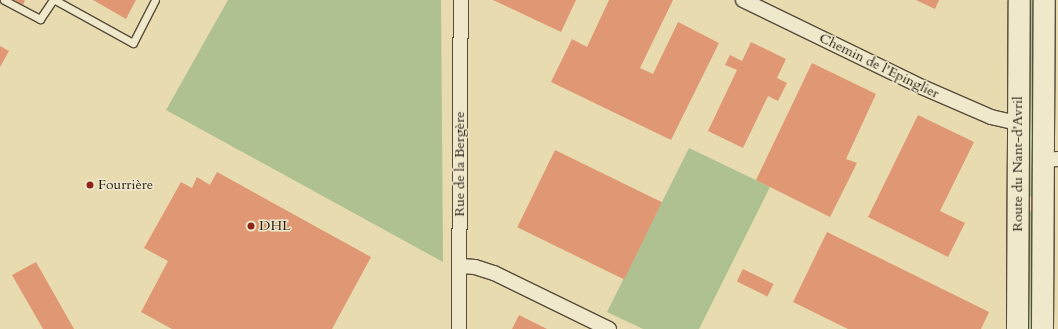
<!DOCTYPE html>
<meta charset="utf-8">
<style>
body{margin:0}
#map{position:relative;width:1058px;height:329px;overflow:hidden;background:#e7dbaf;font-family:Cardo,serif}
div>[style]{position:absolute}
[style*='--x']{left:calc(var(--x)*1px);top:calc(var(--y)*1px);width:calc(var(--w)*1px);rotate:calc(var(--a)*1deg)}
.green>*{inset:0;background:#afc190;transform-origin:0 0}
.building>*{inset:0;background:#e09874;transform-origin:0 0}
.roads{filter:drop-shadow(1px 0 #584c3a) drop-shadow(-1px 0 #584c3a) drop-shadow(0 1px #584c3a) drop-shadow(0 -1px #584c3a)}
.service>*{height:7px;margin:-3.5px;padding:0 3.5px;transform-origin:3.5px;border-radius:3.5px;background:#efe8cb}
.minor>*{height:14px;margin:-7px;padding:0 7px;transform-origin:7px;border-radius:7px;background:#efe8cb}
.secondary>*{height:21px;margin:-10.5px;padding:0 10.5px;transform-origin:10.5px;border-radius:10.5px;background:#efe8cb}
.dots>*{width:11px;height:11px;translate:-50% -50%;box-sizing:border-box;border:2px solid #efe8cb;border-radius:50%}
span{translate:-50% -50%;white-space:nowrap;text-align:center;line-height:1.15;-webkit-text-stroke:3px #efe8cb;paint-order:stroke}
.street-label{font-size:14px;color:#281c13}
.poi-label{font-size:14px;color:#281c13}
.left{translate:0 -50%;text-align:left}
</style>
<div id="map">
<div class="green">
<div style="clip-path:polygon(228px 0,441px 0,443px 262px,166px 110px)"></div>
<div style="left:1029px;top:0;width:4px;height:197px"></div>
<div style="clip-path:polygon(689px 148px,770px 187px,699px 329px,643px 329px,607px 312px)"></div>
<div style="left:1028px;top:211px;width:5px;height:118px"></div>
</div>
<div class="building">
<div style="clip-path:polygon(14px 0,25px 0,23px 5px)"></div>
<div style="clip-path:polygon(93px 0,136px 0,126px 19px)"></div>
<div style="clip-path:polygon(493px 0,576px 0,561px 32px)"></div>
<div style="clip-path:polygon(609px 0,673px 0,640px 68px,653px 74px,678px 22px,719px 43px,671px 140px,551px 82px,572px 39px,587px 47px)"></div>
<div style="clip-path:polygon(916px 0,939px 0,935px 9px)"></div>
<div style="clip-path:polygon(751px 42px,786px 59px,777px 78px,787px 83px,778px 101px,768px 96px,743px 148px,708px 131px,737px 70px,725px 65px,730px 55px,742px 61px)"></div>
<div style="clip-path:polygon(0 46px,9px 51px,0 67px)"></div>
<div style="clip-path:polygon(812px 63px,876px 94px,846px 159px,857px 163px,830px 217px,756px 180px)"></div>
<div style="clip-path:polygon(918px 115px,974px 142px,940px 211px,965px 223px,948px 257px,868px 217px)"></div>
<div style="left:555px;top:150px;width:119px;height:86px;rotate:26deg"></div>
<div style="clip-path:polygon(217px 172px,371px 257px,332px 329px,172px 329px,141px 312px,168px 261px,144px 248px,181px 182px,192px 188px,197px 177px,210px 185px)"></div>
<div style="clip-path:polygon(827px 232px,989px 312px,981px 329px,848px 329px,793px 302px)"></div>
<div style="clip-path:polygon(36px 262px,74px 329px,43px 329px,12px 275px)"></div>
<div style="left:743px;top:269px;width:34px;height:14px;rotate:26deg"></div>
<div style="clip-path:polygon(519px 315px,547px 329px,512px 329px)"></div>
</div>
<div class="roads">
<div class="service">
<div style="--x:4;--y:0;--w:41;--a:27.8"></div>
<div style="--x:40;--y:19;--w:23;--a:-56"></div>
<div style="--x:55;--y:0;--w:89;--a:28.9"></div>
<div style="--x:133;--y:43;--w:48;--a:-62.9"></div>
</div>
<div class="minor">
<div style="--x:743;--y:0;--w:199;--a:25.9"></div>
<div style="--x:922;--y:87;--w:75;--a:23.5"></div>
<div style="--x:991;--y:117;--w:28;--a:13"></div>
<div style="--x:1044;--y:160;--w:14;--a:-4"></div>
<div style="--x:460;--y:266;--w:15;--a:4"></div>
<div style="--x:475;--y:267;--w:20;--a:18"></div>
<div style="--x:494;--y:273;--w:128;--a:26"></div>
<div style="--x:459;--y:329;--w:329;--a:-89.7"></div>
</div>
<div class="secondary">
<div style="--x:1017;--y:329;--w:329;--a:-89.7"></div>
<div style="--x:1042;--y:329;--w:329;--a:-89.7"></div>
</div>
</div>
<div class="dots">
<div style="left:90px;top:185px;background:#8f2418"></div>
<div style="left:251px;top:226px;background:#8f2418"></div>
</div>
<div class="street-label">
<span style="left:879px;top:66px;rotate:26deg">Chemin de l'Epinglier</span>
<span style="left:460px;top:164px;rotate:-90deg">Rue de la Bergère</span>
<span style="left:1018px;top:164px;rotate:-90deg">Route du Nant-d'Avril</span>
</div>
<div class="poi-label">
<span class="left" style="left:98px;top:185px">Fourrière</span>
<span class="left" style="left:259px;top:226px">DHL</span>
</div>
</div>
